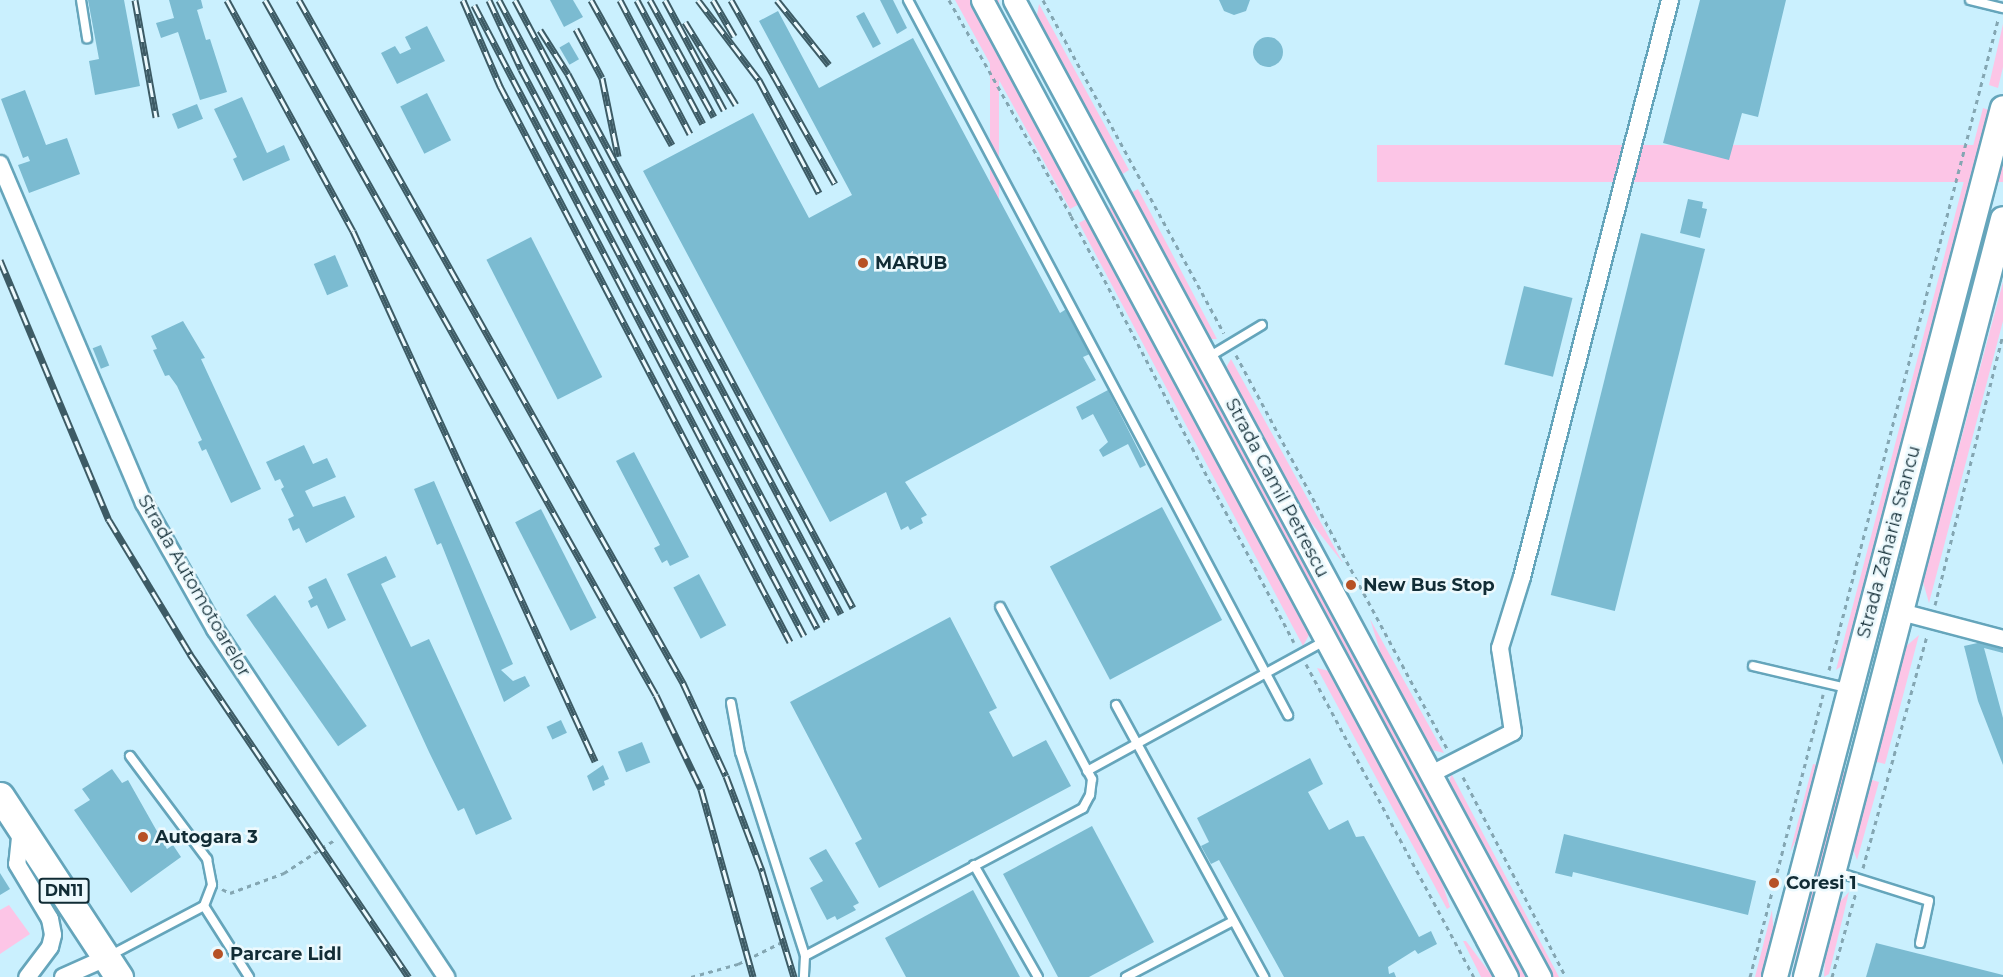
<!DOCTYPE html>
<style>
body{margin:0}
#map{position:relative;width:2003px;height:977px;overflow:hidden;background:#caf0fe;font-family:Montserrat,sans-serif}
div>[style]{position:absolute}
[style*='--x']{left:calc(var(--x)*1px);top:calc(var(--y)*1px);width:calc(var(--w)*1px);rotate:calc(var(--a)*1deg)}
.green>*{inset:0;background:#fcc5e6;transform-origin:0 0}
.building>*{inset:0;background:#7bbbd1;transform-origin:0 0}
.round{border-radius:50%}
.path>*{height:3px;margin-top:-1.5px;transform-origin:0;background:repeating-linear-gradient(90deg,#84a6b2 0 4.5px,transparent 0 9px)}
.roads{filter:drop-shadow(2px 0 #65a5bb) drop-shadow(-2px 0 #65a5bb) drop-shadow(0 2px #65a5bb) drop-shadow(0 -2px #65a5bb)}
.service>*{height:8px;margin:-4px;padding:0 4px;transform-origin:4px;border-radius:4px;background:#fff}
.minor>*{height:16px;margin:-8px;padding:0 8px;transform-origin:8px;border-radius:8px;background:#fff}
.tertiary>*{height:21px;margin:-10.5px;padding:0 10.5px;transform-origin:10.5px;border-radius:10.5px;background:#fff}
.secondary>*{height:24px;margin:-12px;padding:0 12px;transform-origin:12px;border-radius:12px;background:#fff}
.primary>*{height:27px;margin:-13.5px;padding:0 13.5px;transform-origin:13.5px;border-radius:13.5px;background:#fff}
.rail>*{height:7px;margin-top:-3.5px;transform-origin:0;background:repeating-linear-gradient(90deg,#ecf9fd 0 14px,#3d5b65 0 28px);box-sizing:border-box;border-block:2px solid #3d5b65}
.dots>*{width:16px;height:16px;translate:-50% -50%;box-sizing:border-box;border:3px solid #ecf9fd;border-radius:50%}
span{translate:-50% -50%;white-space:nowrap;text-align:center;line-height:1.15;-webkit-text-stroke:5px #ecf9fd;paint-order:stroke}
.shield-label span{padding:2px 4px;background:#ecf9fd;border:2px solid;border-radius:4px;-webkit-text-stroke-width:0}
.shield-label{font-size:16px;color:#112c35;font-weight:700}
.poi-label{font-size:18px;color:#112c35;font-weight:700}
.left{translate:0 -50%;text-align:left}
.street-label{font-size:18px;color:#112c35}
</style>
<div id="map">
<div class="green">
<div style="clip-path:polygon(955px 0,970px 0,1083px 202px,1070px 209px)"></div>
<div style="left:990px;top:0;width:9px;height:222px"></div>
<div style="clip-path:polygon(1039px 4px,1129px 170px,1121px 175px,1041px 33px,1037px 15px)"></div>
<div style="clip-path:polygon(2003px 24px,2003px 67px,1998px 88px,1989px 85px)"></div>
<div style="clip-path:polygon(1983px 108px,1992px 111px,1846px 663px,1836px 670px)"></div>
<div style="left:2003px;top:145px;width:37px;height:626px;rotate:90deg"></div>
<div style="clip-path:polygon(1138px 189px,1217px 339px,1208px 339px,1129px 194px)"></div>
<div style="clip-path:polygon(1116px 204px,1442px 815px,1526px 977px,1517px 977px,1109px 208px)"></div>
<div style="clip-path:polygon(1091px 216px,1309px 623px,1309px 635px,1303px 646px,1079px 223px)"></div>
<div style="clip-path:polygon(2003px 282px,2003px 321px,1929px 603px,1923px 582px)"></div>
<div style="clip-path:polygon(1231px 359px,1343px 563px,1309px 520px,1230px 380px,1227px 366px)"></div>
<div style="clip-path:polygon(1370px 619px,1444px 753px,1432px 750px,1385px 667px)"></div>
<div style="clip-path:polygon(1919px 635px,1885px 764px,1873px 761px,1904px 648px)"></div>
<div style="clip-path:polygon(1317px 668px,1337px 673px,1428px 840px,1450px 907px,1447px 909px)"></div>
<div style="clip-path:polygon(1813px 764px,1824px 766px,1807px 819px,1790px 852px)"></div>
<div style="left:1839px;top:770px;width:9px;height:214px;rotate:13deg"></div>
<div style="clip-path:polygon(1451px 773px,1559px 977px,1551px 977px,1449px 786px)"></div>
<div style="clip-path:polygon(1869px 779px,1879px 782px,1857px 860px,1852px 846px)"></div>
<div style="clip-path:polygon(1849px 892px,1829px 974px,1824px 977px,1826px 944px,1836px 906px)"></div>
<div style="clip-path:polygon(9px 905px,30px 934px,0 954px,0 910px)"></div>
<div style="clip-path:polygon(1772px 910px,1774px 940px,1766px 977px,1755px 977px)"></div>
<div style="clip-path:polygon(1463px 941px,1466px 941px,1493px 977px,1481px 977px)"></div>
</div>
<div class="building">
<div style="clip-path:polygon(88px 0,124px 0,140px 86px,95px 95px,89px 61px,99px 59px)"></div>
<div style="clip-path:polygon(169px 0,201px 0,203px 8px,197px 10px,206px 40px,210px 39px,227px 92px,200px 100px,178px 32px,161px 38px,156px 23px,174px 18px)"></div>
<div style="clip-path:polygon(550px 0,573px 0,583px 17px,564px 27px)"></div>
<div style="clip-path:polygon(880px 0,893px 0,907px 28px,897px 34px)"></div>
<div style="clip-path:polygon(1219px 0,1250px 0,1246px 11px,1234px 15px,1224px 11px)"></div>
<div style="clip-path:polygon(1700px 0,1786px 0,1758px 117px,1742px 113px,1729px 160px,1663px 143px)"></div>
<div style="clip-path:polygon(778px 11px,819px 88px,913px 38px,1060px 313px,1068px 308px,1092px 353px,1083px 357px,1096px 380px,905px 482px,927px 515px,921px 518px,923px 523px,910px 530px,908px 526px,901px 530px,886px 492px,830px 522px,643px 171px,753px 113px,809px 218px,852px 195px,759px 21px)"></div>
<div style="left:864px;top:12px;width:36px;height:9px;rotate:62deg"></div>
<div style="clip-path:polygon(427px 26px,445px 61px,397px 84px,381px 53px,395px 46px,400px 54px,411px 49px,405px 37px)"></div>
<div class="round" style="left:1253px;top:37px;width:30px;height:30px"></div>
<div style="left:569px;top:42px;width:20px;height:11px;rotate:60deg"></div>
<div style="clip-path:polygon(25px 90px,46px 145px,67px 138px,80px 174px,29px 193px,18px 165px,30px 161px,28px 156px,23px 158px,1px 99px)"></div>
<div style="left:427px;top:93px;width:53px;height:30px;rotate:63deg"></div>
<div style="clip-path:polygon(242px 97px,267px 153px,284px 145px,290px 160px,243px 181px,233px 159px,237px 157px,214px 109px)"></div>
<div style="left:197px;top:104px;width:16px;height:27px;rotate:68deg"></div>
<div style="clip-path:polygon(1688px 199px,1703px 202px,1702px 208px,1707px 209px,1700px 238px,1680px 233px)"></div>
<div style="left:1641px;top:233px;width:66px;height:373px;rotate:14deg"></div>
<div style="left:531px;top:237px;width:157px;height:50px;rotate:63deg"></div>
<div style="left:335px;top:255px;width:34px;height:23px;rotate:67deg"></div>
<div style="left:1524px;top:286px;width:50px;height:81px;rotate:14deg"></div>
<div style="clip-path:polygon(183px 321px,205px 358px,201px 359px,261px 489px,231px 503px,206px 449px,202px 451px,198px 442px,202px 440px,177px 386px,169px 375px,165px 376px,153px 350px,157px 349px,151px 336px)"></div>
<div style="left:101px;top:345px;width:22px;height:9px;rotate:68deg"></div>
<div style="clip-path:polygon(1108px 390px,1146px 465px,1140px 468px,1128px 444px,1103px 457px,1099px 450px,1108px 442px,1093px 414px,1082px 420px,1076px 407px)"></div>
<div style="clip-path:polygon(304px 445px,313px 464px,327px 458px,336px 477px,305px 491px,313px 507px,345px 496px,355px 517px,306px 543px,299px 528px,293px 531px,288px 519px,294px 516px,281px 489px,284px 487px,280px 479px,275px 481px,266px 462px)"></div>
<div style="clip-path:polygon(634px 452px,689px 557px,670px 566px,667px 560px,662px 563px,654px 548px,660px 545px,616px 461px)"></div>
<div style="clip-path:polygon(434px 481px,513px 664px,501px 670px,513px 681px,525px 676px,530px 686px,504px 702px,441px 543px,437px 545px,414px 489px)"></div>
<div style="left:1162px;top:507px;width:128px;height:127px;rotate:62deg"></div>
<div style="left:541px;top:509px;width:122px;height:29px;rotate:63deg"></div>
<div style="clip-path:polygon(386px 556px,396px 577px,381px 584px,411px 647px,429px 639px,512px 819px,476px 835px,464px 808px,458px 811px,429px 752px,347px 574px)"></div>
<div style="left:699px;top:574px;width:58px;height:29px;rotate:62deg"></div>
<div style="clip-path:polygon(326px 578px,346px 620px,328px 629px,317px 605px,311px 608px,308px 601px,313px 598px,308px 587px)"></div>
<div style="left:275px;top:595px;width:160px;height:35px;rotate:55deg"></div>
<div style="clip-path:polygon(950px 617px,997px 708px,989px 712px,1013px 757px,1046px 740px,1071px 786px,879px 888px,855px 843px,862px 839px,790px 702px)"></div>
<div style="clip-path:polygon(1982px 642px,2003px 648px,2003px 653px,1984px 648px,2003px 718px,2003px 765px,1978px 701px,1964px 646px)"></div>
<div style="left:561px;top:720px;width:14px;height:16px;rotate:65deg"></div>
<div style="left:642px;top:742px;width:22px;height:26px;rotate:68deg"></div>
<div style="clip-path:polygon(1310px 758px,1323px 784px,1308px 792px,1329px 830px,1348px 820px,1356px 837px,1364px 836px,1419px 937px,1431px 931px,1437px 944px,1418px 954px,1415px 950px,1388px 967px,1389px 974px,1394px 972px,1396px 977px,1284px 977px,1219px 860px,1211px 864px,1201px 846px,1209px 842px,1197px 818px)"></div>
<div style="clip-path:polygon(603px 765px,609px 779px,604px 781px,605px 785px,593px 791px,587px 776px)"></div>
<div style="clip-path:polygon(112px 769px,122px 783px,128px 780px,167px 849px,173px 845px,181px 857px,131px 893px,74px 810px,90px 800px,82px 789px)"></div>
<div style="clip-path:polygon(1092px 826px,1154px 942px,1089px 977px,1058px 977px,1003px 874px)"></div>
<div style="clip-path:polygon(1564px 834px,1756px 881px,1748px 915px,1573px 872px,1572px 877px,1555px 873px)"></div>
<div style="clip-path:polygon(826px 849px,859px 903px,853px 906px,856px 910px,837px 920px,835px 916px,827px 920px,810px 888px,823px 881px,809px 858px)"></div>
<div style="clip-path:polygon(0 873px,10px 889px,0 895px)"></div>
<div style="clip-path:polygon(973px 890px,1020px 977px,906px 977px,885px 938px)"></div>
<div style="clip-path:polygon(1876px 943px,2003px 975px,2003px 977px,1866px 977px)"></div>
</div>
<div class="path">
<div style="--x:949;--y:0;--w:248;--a:60.5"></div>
<div style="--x:1071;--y:216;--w:481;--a:62.4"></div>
<div style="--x:1043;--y:0;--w:379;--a:61.5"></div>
<div style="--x:1236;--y:355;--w:446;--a:61.8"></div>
<div style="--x:1935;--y:605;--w:278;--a:-75.9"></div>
<div style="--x:1306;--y:664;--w:355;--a:61.8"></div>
<div style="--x:1829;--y:670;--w:672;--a:-75.43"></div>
<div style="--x:1463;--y:777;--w:225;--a:62.8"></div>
<div style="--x:1863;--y:868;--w:242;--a:-74.6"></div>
<div style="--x:222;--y:889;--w:9;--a:27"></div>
<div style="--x:230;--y:893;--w:58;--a:-20.3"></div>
<div style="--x:284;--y:873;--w:62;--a:-33.2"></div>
<div style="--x:691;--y:977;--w:49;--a:-15.5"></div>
<div style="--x:738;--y:964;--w:54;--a:-26.6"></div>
<div style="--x:1750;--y:977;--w:292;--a:-75.5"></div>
<div style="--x:1832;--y:977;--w:88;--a:-74.2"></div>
</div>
<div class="roads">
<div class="service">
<div style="--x:81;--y:0;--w:39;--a:81"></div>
<div style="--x:908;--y:0;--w:810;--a:62.01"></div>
<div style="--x:1970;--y:0;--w:34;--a:14"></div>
<div style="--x:1207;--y:358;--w:64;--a:-31"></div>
<div style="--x:1753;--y:666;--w:97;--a:13.2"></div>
<div style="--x:731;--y:703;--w:50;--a:79.6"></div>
<div style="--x:740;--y:752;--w:214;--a:72.3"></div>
<div style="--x:805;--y:956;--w:21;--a:93"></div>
<div style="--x:1116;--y:705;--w:310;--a:61.4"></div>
<div style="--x:130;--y:756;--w:129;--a:53.2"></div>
<div style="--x:207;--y:859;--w:26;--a:79"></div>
<div style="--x:212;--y:885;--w:22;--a:111"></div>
<div style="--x:1087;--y:771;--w:273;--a:-28.7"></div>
<div style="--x:974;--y:865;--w:129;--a:60.3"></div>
<div style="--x:1837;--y:872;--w:96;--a:17.5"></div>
<div style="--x:1929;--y:901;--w:43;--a:102.1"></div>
<div style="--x:109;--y:956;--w:107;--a:-27.8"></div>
<div style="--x:204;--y:906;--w:84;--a:57.6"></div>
<div style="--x:805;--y:956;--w:315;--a:-28"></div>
<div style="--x:1083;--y:808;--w:15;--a:-62"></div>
<div style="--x:1090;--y:795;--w:16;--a:-83"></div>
<div style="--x:1092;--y:779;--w:195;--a:-118.1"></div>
<div style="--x:1126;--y:977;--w:121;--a:-27.6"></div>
</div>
<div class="minor">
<div style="--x:0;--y:164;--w:368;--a:67"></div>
<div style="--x:144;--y:503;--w:145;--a:60.6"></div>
<div style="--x:215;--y:629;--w:418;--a:56.4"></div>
<div style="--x:1901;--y:612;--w:106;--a:14.8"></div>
<div style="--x:1431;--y:774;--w:92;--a:-27.1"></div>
<div style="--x:1513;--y:732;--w:85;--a:-98.8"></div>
<div style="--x:1500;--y:648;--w:74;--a:-72.8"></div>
<div style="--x:1522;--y:577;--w:596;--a:-75.61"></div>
<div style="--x:21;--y:828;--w:36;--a:96"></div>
<div style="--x:17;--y:864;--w:64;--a:59"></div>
<div style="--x:50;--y:919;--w:16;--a:79"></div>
<div style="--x:53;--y:935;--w:12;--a:104"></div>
<div style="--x:50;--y:947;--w:38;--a:127"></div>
<div style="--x:63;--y:977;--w:49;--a:-24"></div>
</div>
<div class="tertiary">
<div style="--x:982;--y:0;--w:1109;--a:61.75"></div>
<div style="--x:1014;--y:0;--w:1110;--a:61.7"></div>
</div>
<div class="secondary">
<div style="--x:1775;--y:977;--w:898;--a:-75.3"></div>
<div style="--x:1806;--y:977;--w:783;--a:-75.43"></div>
</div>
<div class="primary">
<div style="--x:0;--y:796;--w:217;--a:56.7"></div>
</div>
</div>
<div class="rail">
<div style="--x:135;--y:0;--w:119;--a:79.8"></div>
<div style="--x:227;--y:0;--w:263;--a:61.4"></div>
<div style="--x:353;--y:231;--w:583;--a:65.46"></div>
<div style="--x:265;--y:0;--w:797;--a:60.64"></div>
<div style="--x:656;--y:695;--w:104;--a:64.4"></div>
<div style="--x:701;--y:789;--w:195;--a:74.5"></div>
<div style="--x:299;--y:0;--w:784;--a:60.65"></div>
<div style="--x:683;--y:683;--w:102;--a:65.2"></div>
<div style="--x:726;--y:776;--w:102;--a:69.2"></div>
<div style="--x:762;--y:871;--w:111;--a:73.2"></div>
<div style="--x:463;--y:0;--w:94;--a:66.7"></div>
<div style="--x:500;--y:86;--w:627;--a:62.45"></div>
<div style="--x:489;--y:0;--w:76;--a:65.1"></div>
<div style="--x:521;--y:69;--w:633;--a:62.1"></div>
<div style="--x:499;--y:0;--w:702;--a:62.16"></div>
<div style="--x:515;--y:0;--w:695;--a:62.03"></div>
<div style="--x:591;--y:0;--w:166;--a:60.8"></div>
<div style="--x:620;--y:0;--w:151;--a:62.4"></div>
<div style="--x:637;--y:0;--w:140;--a:62"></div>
<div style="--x:650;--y:0;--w:133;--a:61.3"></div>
<div style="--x:665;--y:0;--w:125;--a:61.8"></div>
<div style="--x:698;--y:0;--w:101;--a:52.7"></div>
<div style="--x:759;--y:80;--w:128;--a:62"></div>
<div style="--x:713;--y:0;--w:42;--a:59.7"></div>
<div style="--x:731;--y:0;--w:211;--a:60.5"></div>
<div style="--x:777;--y:0;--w:83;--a:51.3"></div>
<div style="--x:474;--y:5;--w:712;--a:62.39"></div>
<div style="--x:685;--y:22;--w:97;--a:58.4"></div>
<div style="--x:576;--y:29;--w:55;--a:62"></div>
<div style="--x:602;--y:78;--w:80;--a:78.4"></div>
<div style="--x:540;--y:30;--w:52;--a:57.5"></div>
<div style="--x:568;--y:74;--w:605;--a:61.91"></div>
<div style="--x:0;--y:260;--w:282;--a:67.3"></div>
<div style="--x:109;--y:520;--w:157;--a:58.8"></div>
<div style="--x:190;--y:654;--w:390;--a:55.9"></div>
</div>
<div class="dots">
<div style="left:863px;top:263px;background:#b75125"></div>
<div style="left:1351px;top:585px;background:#b75125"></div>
<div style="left:143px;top:837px;background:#b75125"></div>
<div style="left:1774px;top:883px;background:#b75125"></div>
<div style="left:218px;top:954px;background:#b75125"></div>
</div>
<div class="shield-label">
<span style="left:64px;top:891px">DN11</span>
</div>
<div class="poi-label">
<span class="left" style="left:875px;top:263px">MARUB</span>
<span class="left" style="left:1363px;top:585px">New Bus Stop</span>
<span class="left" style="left:155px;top:837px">Autogara 3</span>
<span class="left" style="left:1786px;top:883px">Coresi 1</span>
<span class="left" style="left:230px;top:954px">Parcare Lidl</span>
</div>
<div class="street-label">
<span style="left:1277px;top:488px;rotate:62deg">Strada Camil Petrescu</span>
<span style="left:1889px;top:542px;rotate:-75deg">Strada Zaharia Stancu</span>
<span style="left:194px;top:586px;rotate:60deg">Strada Automotoarelor</span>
</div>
</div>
